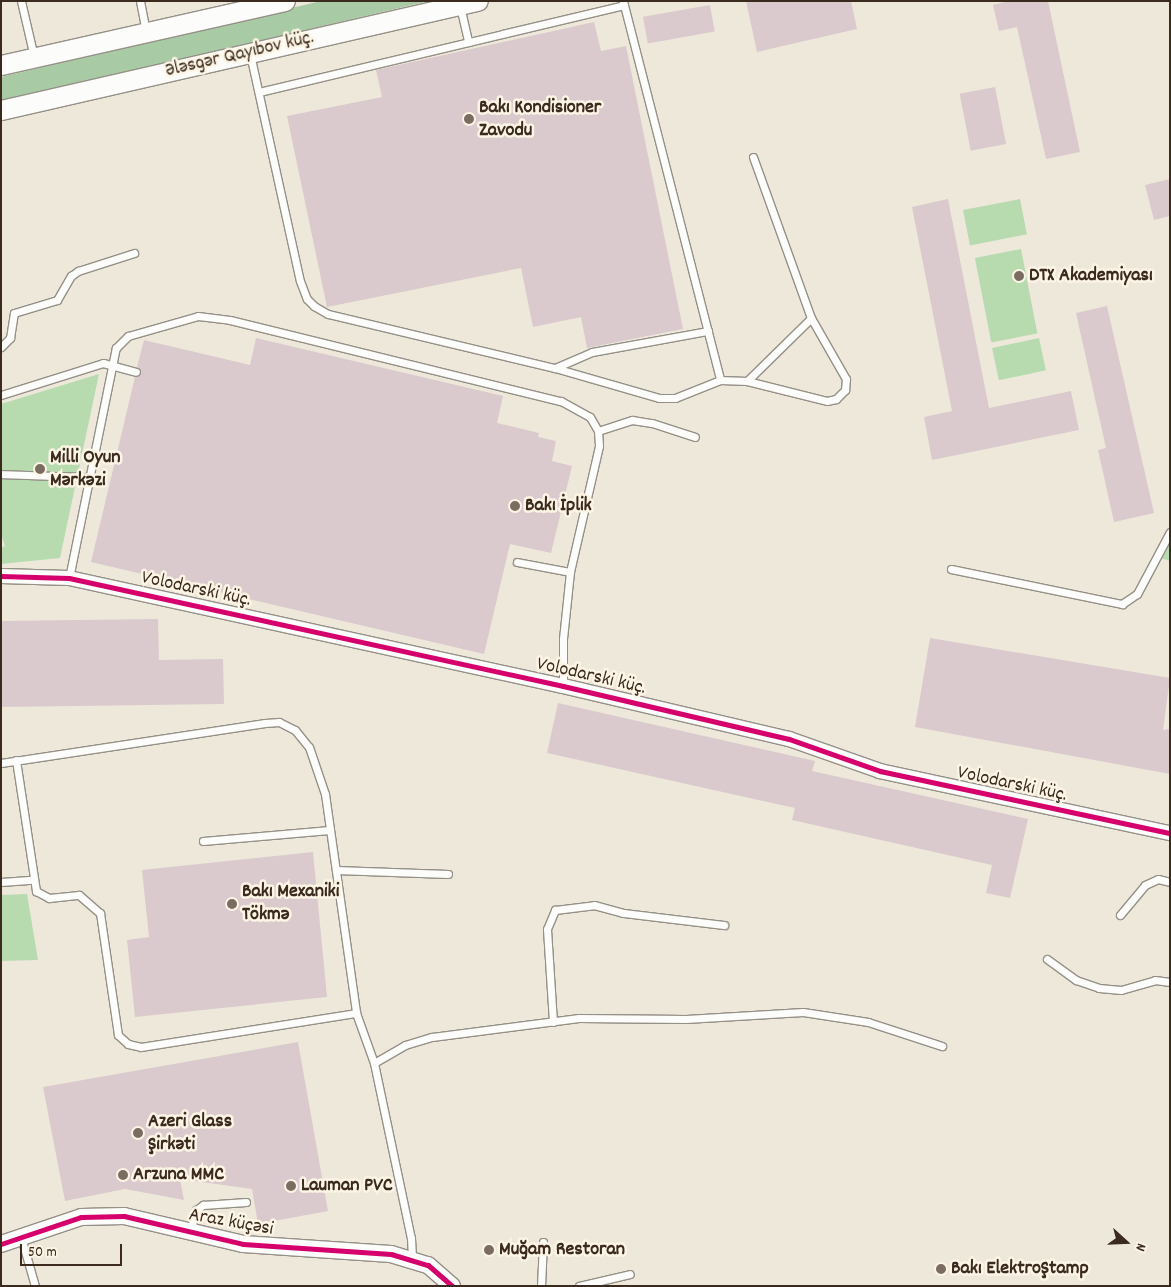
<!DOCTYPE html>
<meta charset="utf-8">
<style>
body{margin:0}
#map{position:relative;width:1171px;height:1287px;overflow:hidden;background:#eee8db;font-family:Dekko,sans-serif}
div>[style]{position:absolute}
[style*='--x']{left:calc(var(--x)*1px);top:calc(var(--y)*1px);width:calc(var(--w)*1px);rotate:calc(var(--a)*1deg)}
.green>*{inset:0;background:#b7dbaf;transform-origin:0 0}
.forest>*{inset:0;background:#a8caa4}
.building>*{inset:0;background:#dacacd;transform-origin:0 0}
.roads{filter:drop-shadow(1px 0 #959087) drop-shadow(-1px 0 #959087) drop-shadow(0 1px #959087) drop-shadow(0 -1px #959087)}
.service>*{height:7px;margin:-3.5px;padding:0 3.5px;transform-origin:3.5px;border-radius:3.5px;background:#fcfcfa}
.minor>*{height:14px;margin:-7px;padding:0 7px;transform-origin:7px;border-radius:7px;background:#fcfcfa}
.tertiary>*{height:16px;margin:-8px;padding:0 8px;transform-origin:8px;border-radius:8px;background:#fcfcfa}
.secondary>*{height:19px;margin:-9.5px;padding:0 9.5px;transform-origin:9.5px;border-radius:9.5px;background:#fcfcfa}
.cycleway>*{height:5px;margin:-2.5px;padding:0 2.5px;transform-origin:2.5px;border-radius:2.5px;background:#d6006c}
.dots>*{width:14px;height:14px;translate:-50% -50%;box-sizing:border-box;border:2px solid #fcf5e5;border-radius:50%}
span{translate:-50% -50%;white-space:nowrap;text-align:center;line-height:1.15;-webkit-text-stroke:5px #fcf5e5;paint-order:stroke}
.street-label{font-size:20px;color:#3b2a1e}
.poi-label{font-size:20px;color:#3b2a1e;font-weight:700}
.left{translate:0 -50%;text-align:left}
.frame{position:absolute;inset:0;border:2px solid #3b2a1e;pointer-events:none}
.north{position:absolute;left:1101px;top:1217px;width:50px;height:50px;-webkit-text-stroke:4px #fcf5e5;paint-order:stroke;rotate:110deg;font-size:14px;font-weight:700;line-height:20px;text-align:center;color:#3b2a1e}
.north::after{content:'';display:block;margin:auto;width:18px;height:22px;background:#3b2a1e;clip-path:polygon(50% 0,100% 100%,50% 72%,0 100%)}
.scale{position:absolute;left:20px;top:1244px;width:102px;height:22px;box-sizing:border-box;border:2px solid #3b2a1e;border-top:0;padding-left:6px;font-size:15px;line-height:18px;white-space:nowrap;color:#3b2a1e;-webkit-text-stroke:4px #fcf5e5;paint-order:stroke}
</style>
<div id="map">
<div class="green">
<div style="left:1020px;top:199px;width:36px;height:58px;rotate:79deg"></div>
<div style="left:1021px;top:249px;width:86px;height:47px;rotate:79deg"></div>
<div style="left:1039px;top:338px;width:33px;height:48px;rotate:78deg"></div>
<div style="clip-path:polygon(99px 374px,60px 558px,1px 564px,1px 548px,5px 546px,1px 534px,1px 404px)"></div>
<div style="clip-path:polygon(1170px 542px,1170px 561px,1160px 558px)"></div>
<div style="clip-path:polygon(27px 894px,38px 960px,1px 961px,1px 895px)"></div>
</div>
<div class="forest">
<div style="clip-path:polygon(321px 1px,429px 1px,1px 101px,1px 77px)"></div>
</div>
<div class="building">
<div style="clip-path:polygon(746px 1px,851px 1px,857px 29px,757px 52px)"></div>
<div style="clip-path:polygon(1009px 1px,1048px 1px,1080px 152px,1046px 159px,1017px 27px,999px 31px,993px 5px)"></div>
<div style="left:710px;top:5px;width:27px;height:68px;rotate:80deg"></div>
<div style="clip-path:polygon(594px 22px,601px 51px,626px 46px,683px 329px,587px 348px,581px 317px,533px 327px,521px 268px,327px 307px,287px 116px,382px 97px,376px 70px)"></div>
<div style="left:995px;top:87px;width:58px;height:36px;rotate:79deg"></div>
<div style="clip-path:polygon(1170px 179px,1170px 216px,1154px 220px,1145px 185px)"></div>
<div style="clip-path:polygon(948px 199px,989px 408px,1071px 391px,1079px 430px,932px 460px,924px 417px,952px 411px,912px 207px)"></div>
<div style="clip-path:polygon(1107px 306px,1154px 513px,1114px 522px,1098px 450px,1106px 448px,1076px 313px)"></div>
<div style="clip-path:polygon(256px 338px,503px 396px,497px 423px,539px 433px,538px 437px,556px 441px,552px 461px,572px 466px,551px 553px,510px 544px,484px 654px,91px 562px,135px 377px,141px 373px,137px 367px,144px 340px,250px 365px)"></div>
<div style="clip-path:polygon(158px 619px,159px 660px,223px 659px,224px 704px,1px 707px,1px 621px)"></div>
<div style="clip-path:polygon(930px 638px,1170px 678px,1163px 730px,1170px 729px,1170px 774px,915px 727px)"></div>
<div style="clip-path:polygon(558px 703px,815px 761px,812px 771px,1028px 819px,1010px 898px,986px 893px,992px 865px,792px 820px,795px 808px,547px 753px)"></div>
<div style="clip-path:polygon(313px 852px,327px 997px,135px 1017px,127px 940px,149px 937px,142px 870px)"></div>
<div style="clip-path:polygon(298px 1042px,328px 1211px,258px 1224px,252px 1189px,180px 1179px,184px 1200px,125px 1189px,65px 1201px,43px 1087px)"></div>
</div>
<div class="roads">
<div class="service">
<div style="--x:21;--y:1;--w:57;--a:76.9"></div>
<div style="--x:140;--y:1;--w:32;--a:79"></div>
<div style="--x:623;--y:1;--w:391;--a:75.6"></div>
<div style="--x:460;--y:6;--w:37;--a:77"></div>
<div style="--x:250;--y:54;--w:232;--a:77.6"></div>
<div style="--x:300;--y:281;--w:19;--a:69"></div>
<div style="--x:307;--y:299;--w:10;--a:45"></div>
<div style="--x:314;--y:306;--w:16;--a:30"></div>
<div style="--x:328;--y:314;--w:233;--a:13.4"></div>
<div style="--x:555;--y:368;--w:108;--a:16.1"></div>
<div style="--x:659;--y:398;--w:16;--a:0"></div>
<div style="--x:675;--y:398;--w:48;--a:-21.8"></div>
<div style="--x:720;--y:380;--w:27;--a:2"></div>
<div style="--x:747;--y:381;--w:82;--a:14"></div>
<div style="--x:827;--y:401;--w:9;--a:-13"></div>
<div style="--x:836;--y:399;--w:13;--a:-45"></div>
<div style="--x:845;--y:390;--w:11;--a:-85"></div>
<div style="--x:846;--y:379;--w:70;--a:-119.8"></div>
<div style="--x:811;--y:318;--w:171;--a:-109.8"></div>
<div style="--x:259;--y:92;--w:375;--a:-13.4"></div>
<div style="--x:1;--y:347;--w:13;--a:-45"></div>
<div style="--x:10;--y:338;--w:25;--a:-81"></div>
<div style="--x:14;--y:313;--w:45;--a:-16.8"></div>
<div style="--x:57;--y:300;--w:28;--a:-60"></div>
<div style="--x:71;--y:276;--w:9;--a:-36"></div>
<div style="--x:78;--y:271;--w:59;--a:-17.8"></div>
<div style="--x:555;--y:368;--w:40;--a:-23.4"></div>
<div style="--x:592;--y:352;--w:118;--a:-10.3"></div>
<div style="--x:747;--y:381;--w:90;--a:-44.5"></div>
<div style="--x:1;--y:395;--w:107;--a:-17.4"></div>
<div style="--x:103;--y:363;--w:34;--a:15"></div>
<div style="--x:598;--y:431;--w:36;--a:-18"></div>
<div style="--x:632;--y:420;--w:20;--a:9"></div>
<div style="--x:652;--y:423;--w:45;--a:18"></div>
<div style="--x:1;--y:474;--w:87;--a:2"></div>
<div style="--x:517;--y:562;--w:54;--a:10.7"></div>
<div style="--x:951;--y:569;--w:175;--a:11.6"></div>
<div style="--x:1122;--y:604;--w:18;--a:-34"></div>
<div style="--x:1137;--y:594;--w:70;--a:-62"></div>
<div style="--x:69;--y:578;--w:235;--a:-78.5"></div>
<div style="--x:116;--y:348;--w:17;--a:-45"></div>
<div style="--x:128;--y:336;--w:73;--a:-15.9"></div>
<div style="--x:198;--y:316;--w:32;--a:7"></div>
<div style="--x:230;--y:320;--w:341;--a:13.8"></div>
<div style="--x:561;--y:401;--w:33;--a:29"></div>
<div style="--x:590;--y:417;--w:16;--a:60"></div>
<div style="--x:598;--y:431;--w:15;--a:86"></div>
<div style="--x:599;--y:446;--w:129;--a:103"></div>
<div style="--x:570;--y:572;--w:67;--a:96"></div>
<div style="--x:563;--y:639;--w:47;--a:90"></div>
<div style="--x:16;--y:760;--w:133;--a:81.3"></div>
<div style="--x:36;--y:891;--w:15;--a:28"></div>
<div style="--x:49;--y:898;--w:30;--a:-6"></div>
<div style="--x:79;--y:895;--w:28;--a:41"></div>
<div style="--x:100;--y:913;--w:123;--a:81.6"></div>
<div style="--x:118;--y:1035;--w:13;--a:42"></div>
<div style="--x:128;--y:1044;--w:13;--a:13"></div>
<div style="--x:141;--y:1047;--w:218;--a:-9"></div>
<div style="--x:1;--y:763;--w:267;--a:-8.6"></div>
<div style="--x:265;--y:723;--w:14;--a:-4"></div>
<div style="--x:279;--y:722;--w:18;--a:27"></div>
<div style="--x:295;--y:730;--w:22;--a:51"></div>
<div style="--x:309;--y:747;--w:50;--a:71.2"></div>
<div style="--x:325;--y:794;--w:221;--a:81.9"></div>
<div style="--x:356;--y:1013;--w:53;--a:70.2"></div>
<div style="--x:374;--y:1063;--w:179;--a:78.1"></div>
<div style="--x:411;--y:1238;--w:21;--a:87"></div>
<div style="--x:203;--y:841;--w:127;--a:-5"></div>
<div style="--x:336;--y:870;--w:112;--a:2"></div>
<div style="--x:1;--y:882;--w:31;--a:-4"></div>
<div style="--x:1120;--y:915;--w:39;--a:-50"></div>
<div style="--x:1145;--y:885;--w:14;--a:-25"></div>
<div style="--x:1158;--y:879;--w:12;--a:14"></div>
<div style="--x:1047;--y:959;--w:36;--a:36"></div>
<div style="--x:1076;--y:980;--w:24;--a:19"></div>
<div style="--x:1099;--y:988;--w:22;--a:5"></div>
<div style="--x:1121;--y:990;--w:35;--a:-16"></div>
<div style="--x:1155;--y:980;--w:15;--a:8"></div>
<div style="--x:553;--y:1022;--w:93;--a:-93.7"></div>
<div style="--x:547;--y:929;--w:21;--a:-67"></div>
<div style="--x:555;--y:910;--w:39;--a:-7"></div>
<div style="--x:594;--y:905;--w:30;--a:15"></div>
<div style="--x:623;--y:913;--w:102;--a:6.8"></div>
<div style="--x:374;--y:1063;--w:36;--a:-30"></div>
<div style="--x:405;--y:1045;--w:28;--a:-17"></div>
<div style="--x:432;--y:1037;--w:148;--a:-7.4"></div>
<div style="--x:579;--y:1018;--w:107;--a:0.5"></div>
<div style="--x:686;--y:1019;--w:117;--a:-3.4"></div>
<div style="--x:803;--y:1012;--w:66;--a:8.7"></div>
<div style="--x:868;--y:1022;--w:78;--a:18"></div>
<div style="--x:190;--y:1232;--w:23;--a:-75"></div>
<div style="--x:196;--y:1210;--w:9;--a:-36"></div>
<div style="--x:203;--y:1205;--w:43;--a:-4"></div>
<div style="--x:21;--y:1237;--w:51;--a:74.1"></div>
<div style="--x:541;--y:1286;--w:44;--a:-87.4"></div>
<div style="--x:579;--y:1286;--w:52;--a:-13.2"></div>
</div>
<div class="minor">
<div style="--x:1;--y:576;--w:68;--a:1.7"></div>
<div style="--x:69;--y:578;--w:506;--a:12.33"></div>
<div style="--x:563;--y:686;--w:232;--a:13.2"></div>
<div style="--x:789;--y:739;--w:96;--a:19.4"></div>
<div style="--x:880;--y:771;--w:297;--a:12.1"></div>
</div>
<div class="tertiary">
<div style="--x:1;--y:1244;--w:84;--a:-18.6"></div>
<div style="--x:81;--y:1217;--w:43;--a:-1.3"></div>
<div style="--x:124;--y:1216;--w:122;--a:13.2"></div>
<div style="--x:243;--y:1244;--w:148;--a:3.9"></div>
<div style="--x:391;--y:1254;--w:39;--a:17"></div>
<div style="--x:428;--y:1265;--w:32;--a:41"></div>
</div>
<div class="secondary">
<div style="--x:1;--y:65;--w:291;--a:-12.7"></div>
<div style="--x:1;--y:110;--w:489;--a:-12.9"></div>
</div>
</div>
<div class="cycleway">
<div style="--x:1;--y:576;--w:68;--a:1.7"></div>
<div style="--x:69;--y:578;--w:506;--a:12.33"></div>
<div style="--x:563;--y:686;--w:232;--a:13.2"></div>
<div style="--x:789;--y:739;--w:96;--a:19.4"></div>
<div style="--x:880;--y:771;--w:297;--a:12.1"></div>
<div style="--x:1;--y:1244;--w:84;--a:-18.6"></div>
<div style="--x:81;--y:1217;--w:43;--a:-1.3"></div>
<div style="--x:124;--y:1216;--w:122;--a:13.2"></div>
<div style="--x:243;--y:1244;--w:148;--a:3.9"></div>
<div style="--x:391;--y:1254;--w:39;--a:17"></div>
<div style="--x:428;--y:1265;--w:32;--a:41"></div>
</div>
<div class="dots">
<div style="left:469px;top:119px;background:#7a6c60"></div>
<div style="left:1019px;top:276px;background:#7a6c60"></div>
<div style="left:40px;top:469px;background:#7a6c60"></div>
<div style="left:515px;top:506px;background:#7a6c60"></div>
<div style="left:232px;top:904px;background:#7a6c60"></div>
<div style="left:138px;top:1133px;background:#7a6c60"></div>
<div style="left:123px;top:1175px;background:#7a6c60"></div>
<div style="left:291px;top:1186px;background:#7a6c60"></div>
<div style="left:489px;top:1250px;background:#7a6c60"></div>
<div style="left:941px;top:1269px;background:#7a6c60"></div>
</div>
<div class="street-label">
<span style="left:240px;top:55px;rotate:-13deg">Ələsgər Qayıbov küç.</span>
<span style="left:196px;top:590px;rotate:12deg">Volodarski küç.</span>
<span style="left:591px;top:677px;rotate:13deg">Volodarski küç.</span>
<span style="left:1012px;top:785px;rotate:12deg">Volodarski küç.</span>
<span style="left:231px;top:1223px;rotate:10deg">Araz küçəsi</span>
</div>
<div class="poi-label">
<span class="left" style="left:479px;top:120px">Bakı Kondisioner<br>Zavodu</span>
<span class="left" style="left:1029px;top:276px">DTX Akademiyası</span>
<span class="left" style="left:50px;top:470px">Milli Oyun<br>Mərkəzi</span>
<span class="left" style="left:525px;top:506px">Bakı İplik</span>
<span class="left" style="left:242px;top:904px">Bakı Mexaniki<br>Tökmə</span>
<span class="left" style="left:148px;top:1134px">Azeri Glass<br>Şirkəti</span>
<span class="left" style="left:133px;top:1175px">Arzuna MMC</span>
<span class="left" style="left:301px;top:1186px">Lauman PVC</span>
<span class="left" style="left:499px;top:1250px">Muğam Restoran</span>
<span class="left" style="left:951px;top:1269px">Bakı ElektroŞtamp</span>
</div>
<div class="frame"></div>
<div class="north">N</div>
<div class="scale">50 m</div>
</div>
